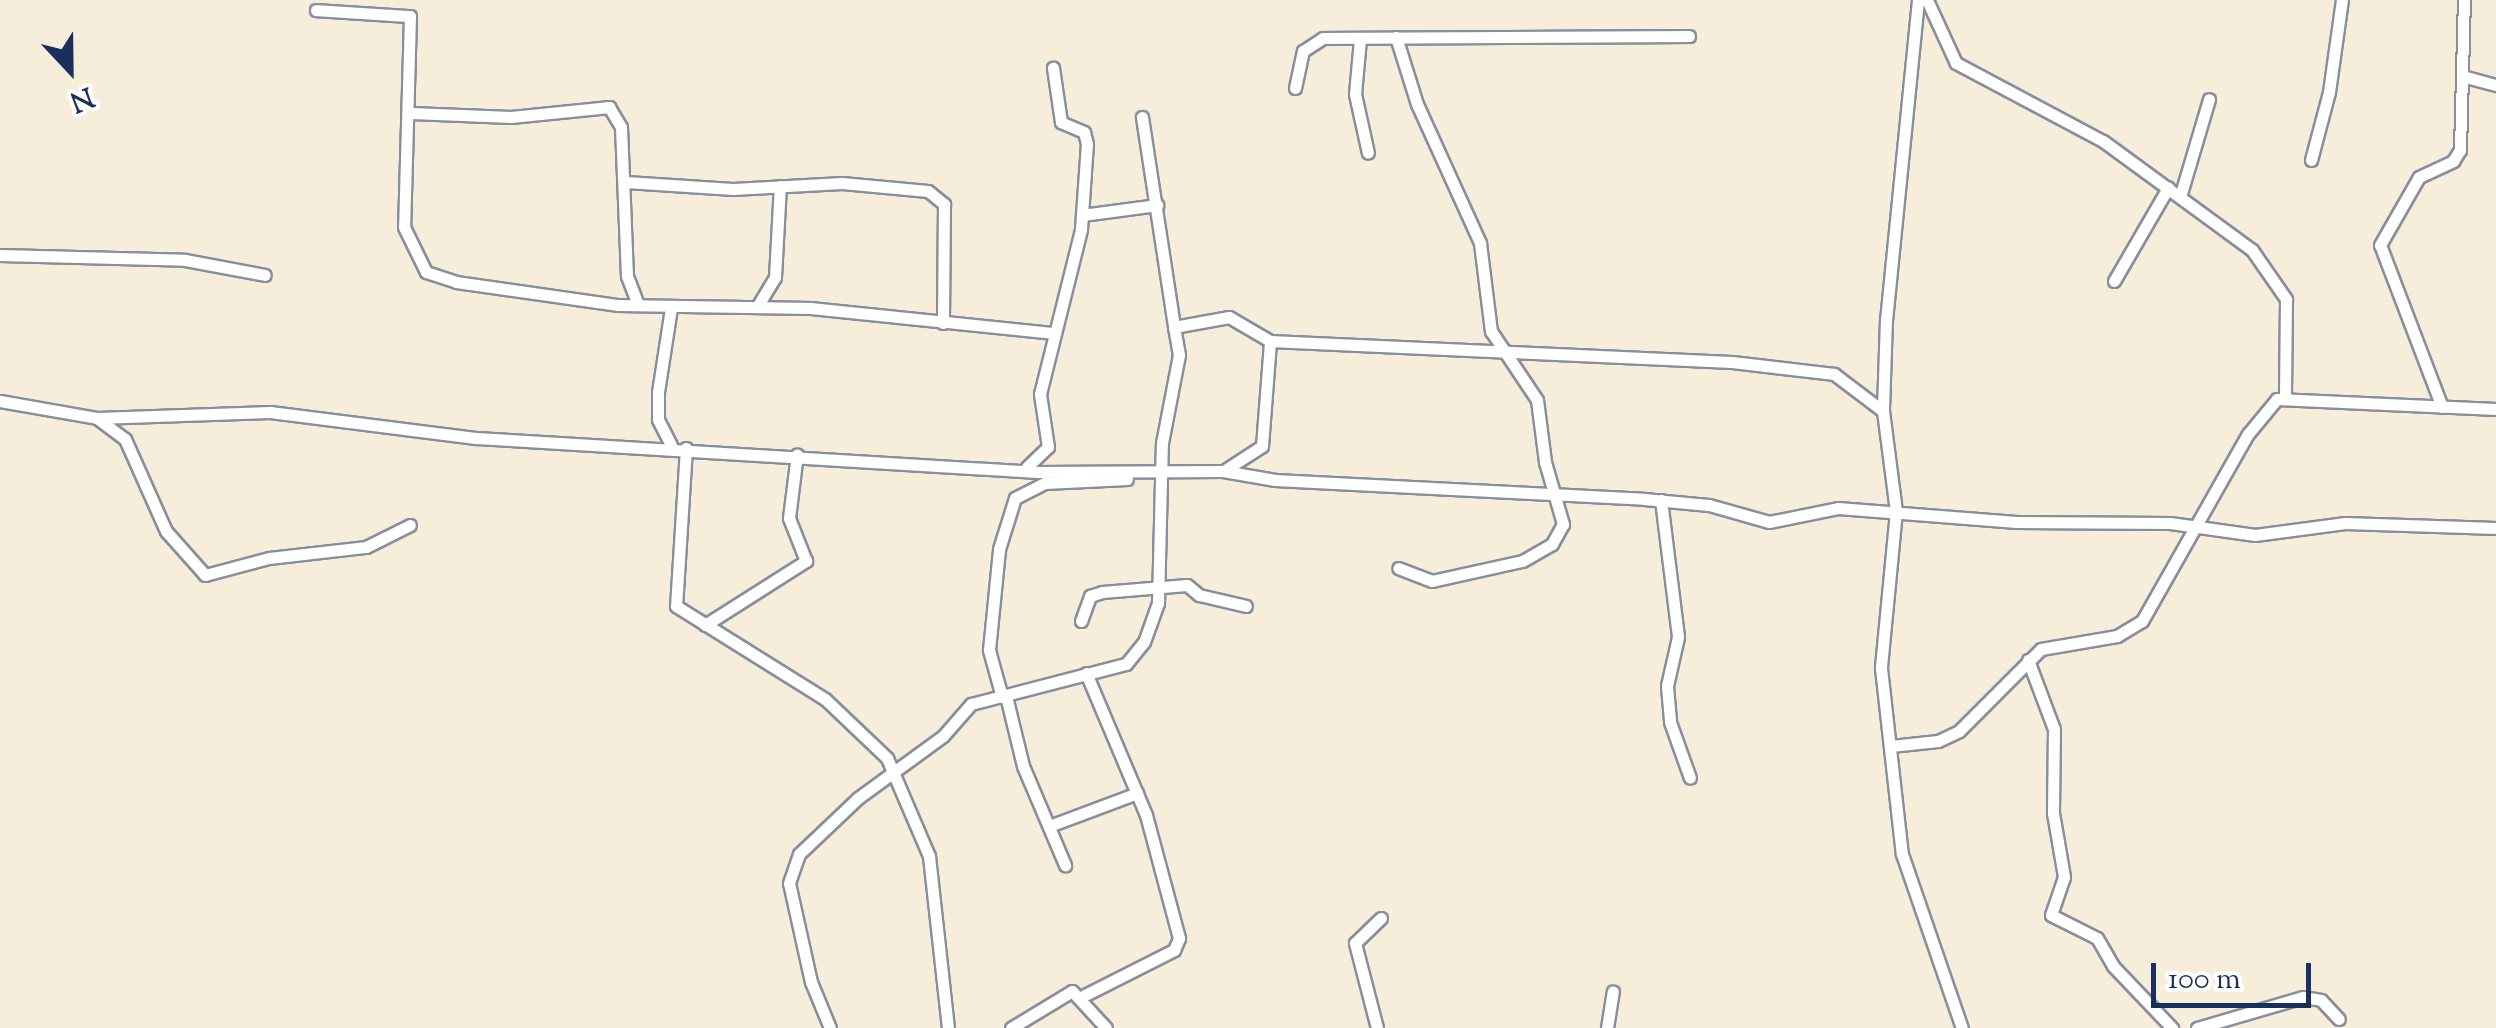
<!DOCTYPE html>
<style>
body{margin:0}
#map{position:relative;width:2496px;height:1028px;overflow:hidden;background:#f6edda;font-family:"Sorts Mill Goudy",serif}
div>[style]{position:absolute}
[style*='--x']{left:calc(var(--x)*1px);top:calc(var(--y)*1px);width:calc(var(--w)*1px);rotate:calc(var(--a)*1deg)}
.roads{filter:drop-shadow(2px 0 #888e9c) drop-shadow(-2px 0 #888e9c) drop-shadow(0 2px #888e9c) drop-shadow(0 -2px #888e9c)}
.minor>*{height:11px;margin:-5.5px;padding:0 5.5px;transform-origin:5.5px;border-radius:5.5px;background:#fff}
span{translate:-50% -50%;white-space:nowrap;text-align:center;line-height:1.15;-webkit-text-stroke:9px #fff;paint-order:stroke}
.north{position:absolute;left:20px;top:20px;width:100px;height:100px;-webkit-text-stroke:8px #fff;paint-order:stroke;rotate:158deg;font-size:28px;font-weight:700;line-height:40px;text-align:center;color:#1b2f5e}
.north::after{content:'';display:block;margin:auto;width:35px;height:45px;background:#1b2f5e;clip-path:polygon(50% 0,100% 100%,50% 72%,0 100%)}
.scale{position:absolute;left:2151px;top:963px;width:160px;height:45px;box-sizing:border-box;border:5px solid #1b2f5e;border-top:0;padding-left:12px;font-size:30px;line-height:35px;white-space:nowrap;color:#1b2f5e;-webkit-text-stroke:8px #fff;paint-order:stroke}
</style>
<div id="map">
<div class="roads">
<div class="minor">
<div style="--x:1918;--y:0;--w:321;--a:95.7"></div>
<div style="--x:1886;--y:319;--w:92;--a:91.9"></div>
<div style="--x:1883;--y:411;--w:101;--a:82.6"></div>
<div style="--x:1896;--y:511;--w:158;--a:95.5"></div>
<div style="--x:1881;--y:668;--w:187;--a:83.6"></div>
<div style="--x:1902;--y:854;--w:184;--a:71"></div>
<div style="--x:1927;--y:0;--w:69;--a:65.3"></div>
<div style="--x:1956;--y:63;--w:166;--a:28"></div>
<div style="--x:2103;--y:141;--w:185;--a:36.2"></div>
<div style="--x:2252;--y:250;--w:60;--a:55.2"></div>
<div style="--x:2286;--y:299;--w:98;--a:90.6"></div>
<div style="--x:316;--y:10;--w:94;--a:3.7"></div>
<div style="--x:410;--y:16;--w:211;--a:91.6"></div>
<div style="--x:404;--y:227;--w:50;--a:63.9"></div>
<div style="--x:426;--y:272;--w:32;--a:18"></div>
<div style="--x:456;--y:282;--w:164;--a:8.1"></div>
<div style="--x:618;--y:305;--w:193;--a:0.9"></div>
<div style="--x:811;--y:308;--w:244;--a:5.9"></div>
<div style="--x:1396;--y:37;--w:70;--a:72.6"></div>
<div style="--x:1417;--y:104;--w:153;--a:65.6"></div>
<div style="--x:1480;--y:243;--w:89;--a:82.9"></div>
<div style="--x:1491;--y:331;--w:83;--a:56.3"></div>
<div style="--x:1537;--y:400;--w:63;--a:82.6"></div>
<div style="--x:1545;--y:462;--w:65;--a:73.8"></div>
<div style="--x:1563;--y:524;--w:23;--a:119"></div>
<div style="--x:1552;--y:544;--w:34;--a:150"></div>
<div style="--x:1522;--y:561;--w:92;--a:167.5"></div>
<div style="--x:1432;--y:581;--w:36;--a:-159"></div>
<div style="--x:1360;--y:39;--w:55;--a:95.2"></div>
<div style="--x:1355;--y:94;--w:60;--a:77.6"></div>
<div style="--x:2466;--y:77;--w:31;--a:15"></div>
<div style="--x:1295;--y:88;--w:38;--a:-78"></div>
<div style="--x:1303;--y:51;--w:24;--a:-33"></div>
<div style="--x:1323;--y:38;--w:366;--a:-0.3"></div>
<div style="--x:411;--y:113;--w:100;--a:2.3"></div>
<div style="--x:511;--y:117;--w:99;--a:-5.8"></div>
<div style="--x:609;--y:107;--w:23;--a:59"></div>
<div style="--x:621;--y:127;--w:149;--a:87.7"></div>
<div style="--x:627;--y:276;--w:30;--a:69"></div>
<div style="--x:1142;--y:117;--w:212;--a:81.3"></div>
<div style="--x:1174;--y:327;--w:56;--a:-10.3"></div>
<div style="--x:1229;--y:317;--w:48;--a:30.3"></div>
<div style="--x:1270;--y:341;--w:462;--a:2.6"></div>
<div style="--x:1732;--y:362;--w:103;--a:6.7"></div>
<div style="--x:1834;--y:374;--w:61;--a:37.1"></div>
<div style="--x:2311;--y:160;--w:70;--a:-75.2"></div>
<div style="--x:2329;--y:92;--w:93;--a:-82"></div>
<div style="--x:626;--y:182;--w:107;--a:3.7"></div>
<div style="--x:733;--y:189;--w:109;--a:-3.2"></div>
<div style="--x:842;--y:183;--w:86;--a:5.3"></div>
<div style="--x:928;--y:191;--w:21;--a:39"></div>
<div style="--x:944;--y:204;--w:119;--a:90.5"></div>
<div style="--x:2180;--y:197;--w:102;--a:-73.5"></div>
<div style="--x:1082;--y:215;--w:76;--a:-7.6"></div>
<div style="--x:0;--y:255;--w:185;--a:1.5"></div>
<div style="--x:185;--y:260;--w:81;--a:10.6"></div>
<div style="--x:2114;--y:281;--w:108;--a:-59.9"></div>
<div style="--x:757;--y:307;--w:35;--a:-59"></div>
<div style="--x:775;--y:277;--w:91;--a:-86.9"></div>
<div style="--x:0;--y:401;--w:98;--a:9.9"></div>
<div style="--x:97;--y:418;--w:173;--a:-2"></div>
<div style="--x:270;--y:412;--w:209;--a:7.2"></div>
<div style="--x:477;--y:438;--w:561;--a:3.47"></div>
<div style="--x:1037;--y:472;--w:186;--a:-0.3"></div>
<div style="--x:1223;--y:471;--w:53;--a:9.8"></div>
<div style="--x:1275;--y:480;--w:369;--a:2.9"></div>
<div style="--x:1644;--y:499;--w:65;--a:5.3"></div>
<div style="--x:1709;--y:505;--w:62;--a:15.8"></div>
<div style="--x:1769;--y:522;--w:70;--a:-11.5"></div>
<div style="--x:1838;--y:508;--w:179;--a:4.5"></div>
<div style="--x:2016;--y:522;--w:154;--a:0.4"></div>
<div style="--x:2170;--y:523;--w:86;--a:8"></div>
<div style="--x:2255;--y:535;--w:91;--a:-7.6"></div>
<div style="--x:2345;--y:523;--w:151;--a:1.9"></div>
<div style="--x:2442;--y:407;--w:173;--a:-110.9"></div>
<div style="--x:2380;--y:245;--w:78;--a:-60.2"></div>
<div style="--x:2419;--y:177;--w:38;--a:-25"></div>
<div style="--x:2453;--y:161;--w:13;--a:-58"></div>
<div style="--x:2460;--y:150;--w:150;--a:-88.5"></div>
<div style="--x:97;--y:418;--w:35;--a:37"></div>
<div style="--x:125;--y:439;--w:101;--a:66"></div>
<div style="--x:166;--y:531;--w:59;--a:48.4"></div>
<div style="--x:205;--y:575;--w:66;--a:-14.9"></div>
<div style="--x:269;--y:558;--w:98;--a:-6.5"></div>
<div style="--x:366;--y:547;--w:49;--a:-26.6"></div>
<div style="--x:671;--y:445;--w:29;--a:-117"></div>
<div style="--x:658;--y:419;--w:27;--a:-90"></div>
<div style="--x:658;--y:392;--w:85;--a:-81.2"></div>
<div style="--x:686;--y:448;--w:158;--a:93.6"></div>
<div style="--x:676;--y:606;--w:176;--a:32"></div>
<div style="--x:825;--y:699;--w:86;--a:43.6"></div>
<div style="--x:887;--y:758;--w:107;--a:66.8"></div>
<div style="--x:929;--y:856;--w:173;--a:83.7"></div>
<div style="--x:1027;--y:467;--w:29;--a:-44"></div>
<div style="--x:1048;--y:447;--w:54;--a:-98.6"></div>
<div style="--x:1040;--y:394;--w:170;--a:-76"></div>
<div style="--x:1081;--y:229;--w:85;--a:-86"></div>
<div style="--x:1087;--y:144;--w:12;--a:-104"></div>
<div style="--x:1084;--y:132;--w:25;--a:-157"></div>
<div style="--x:1061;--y:122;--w:55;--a:-98.4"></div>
<div style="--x:1225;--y:470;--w:44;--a:-33"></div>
<div style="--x:1262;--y:446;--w:105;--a:-85.6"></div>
<div style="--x:1661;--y:500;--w:138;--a:82.9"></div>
<div style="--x:1678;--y:637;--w:50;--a:102.7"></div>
<div style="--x:1667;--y:686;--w:36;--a:85"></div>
<div style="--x:1670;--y:722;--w:59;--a:70.3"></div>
<div style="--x:1081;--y:621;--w:27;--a:-70"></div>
<div style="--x:1090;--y:596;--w:13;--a:-18"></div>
<div style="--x:1102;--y:592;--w:85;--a:-4.7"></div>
<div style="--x:1187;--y:585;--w:16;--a:40"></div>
<div style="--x:1199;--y:595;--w:48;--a:13.2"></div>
<div style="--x:705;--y:625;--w:120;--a:-32.4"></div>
<div style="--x:806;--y:561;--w:46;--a:-111.6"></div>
<div style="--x:789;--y:518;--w:64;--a:-82.9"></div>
<div style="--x:2028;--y:660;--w:74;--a:69.4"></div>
<div style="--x:2054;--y:729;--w:84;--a:90.7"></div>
<div style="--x:2053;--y:813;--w:65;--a:80.2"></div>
<div style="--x:2064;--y:877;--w:40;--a:108.9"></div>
<div style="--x:2051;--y:915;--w:51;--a:26.6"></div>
<div style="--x:2097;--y:938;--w:32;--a:60"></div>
<div style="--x:2113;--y:966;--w:86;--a:46.4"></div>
<div style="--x:1006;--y:696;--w:72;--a:76.3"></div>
<div style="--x:1023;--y:766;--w:108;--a:67"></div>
<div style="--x:1002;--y:697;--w:49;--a:-105.5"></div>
<div style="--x:989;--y:650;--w:101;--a:-84.3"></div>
<div style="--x:999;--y:549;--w:53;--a:-72.6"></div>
<div style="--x:1015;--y:498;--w:34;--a:-27"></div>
<div style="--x:1045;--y:483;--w:82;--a:-2.8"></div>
<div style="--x:1891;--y:746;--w:47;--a:-6.1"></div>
<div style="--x:1938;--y:741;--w:23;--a:-25"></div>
<div style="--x:1959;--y:731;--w:116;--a:-45"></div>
<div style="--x:2041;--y:649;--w:77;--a:-9.7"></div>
<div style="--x:2117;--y:636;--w:29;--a:-31"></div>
<div style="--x:2142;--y:621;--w:215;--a:-60.5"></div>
<div style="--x:2248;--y:434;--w:45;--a:-50.4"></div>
<div style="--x:2277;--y:399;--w:219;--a:2.6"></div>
<div style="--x:1052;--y:825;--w:91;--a:-20.6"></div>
<div style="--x:1083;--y:996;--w:102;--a:-26.8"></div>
<div style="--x:1174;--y:950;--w:13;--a:-67"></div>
<div style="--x:1179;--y:938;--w:127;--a:-105"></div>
<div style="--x:1146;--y:815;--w:154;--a:-112.9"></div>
<div style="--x:830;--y:1028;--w:50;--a:-112.4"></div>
<div style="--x:811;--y:982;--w:101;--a:-102.5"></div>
<div style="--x:789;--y:883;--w:31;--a:-71"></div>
<div style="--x:799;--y:854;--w:81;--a:-43.5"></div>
<div style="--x:858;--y:798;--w:105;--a:-36.1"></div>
<div style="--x:943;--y:736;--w:43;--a:-48.8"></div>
<div style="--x:971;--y:704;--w:160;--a:-14.5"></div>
<div style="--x:1126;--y:664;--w:28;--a:-51"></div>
<div style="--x:1144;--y:642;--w:41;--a:-70.3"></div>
<div style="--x:1158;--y:603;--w:160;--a:-88.6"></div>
<div style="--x:1162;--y:443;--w:90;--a:-79.1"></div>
<div style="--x:1179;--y:355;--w:28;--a:-100"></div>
<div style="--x:1011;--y:1028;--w:71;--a:-31.2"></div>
<div style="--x:1072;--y:991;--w:50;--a:47.4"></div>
<div style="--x:1377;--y:1028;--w:88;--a:-104.5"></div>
<div style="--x:1355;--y:943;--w:36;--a:-44"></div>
<div style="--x:1607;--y:1028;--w:37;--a:-81"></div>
<div style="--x:2197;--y:1028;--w:110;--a:-16.3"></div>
<div style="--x:2303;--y:997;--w:18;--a:9"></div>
<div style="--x:2321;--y:1000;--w:26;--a:47"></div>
</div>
</div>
<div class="north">N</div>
<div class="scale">100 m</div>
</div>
